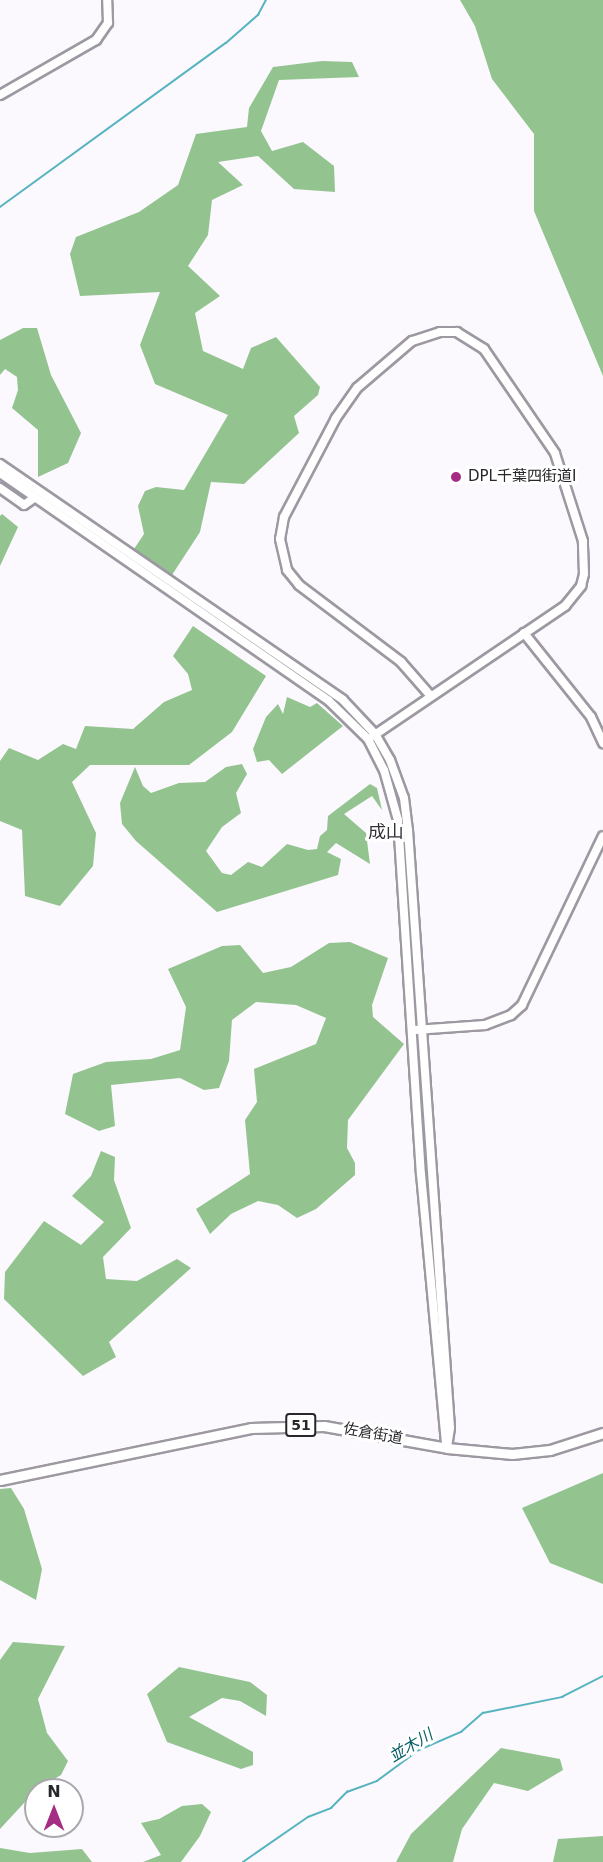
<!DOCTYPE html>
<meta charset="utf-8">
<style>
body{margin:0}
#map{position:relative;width:603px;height:1862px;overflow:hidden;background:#fbf8fe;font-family:"DejaVu Sans","Noto Sans JP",sans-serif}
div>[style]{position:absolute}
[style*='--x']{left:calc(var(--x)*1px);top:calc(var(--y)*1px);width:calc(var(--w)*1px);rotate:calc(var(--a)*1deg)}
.forest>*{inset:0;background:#93c490}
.stream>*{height:1.5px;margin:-0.75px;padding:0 0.75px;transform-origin:0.75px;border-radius:0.75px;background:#55b4bf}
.roads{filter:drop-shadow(2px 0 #9d98a1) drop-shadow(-2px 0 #9d98a1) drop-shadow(0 2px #9d98a1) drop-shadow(0 -2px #9d98a1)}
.secondary>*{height:8px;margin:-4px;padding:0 4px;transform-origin:4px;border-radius:4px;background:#fff}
.highway>*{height:9px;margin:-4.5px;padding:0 4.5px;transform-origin:4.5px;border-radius:4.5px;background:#fff}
.dots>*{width:16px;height:16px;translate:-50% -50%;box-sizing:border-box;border:3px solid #fff;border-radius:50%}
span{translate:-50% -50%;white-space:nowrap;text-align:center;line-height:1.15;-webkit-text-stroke:6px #fff;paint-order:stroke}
.shield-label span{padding:2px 4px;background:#fff;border:2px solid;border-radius:4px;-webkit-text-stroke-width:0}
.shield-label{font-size:14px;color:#28262a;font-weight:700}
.poi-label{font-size:15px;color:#28262a}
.left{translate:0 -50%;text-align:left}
.street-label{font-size:15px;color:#28262a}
.water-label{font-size:16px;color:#065c64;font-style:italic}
.quarter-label{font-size:18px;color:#363139}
.north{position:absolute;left:24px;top:1778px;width:60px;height:60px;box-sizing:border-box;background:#fff;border:2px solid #a9a8aa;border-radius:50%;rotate:0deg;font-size:16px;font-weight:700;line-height:24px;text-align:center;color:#28262a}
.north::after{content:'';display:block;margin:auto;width:21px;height:27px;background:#a62d84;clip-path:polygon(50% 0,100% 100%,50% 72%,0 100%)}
</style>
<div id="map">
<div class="forest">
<div style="clip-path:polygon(460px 0,603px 0,603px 376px,534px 211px,534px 134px,492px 79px,475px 26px)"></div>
<div style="clip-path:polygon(322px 61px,352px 62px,359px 77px,279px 80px,261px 131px,272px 151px,303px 142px,334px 166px,335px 192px,294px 189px,258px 156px,218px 162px,243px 185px,212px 200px,208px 235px,188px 266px,220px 296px,195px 313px,203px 351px,243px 369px,251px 348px,276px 337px,320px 387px,318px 395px,294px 416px,299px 433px,244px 484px,211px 482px,200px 532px,172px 575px,134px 549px,144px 534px,138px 506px,145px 491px,156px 487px,184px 490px,228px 415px,155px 384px,140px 345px,160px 292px,80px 296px,70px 254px,76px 237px,139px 212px,178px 185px,196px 134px,247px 127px,249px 108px,273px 67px)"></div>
<div style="clip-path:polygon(23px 328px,37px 328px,51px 375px,81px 433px,68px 463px,38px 477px,38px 430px,12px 408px,18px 390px,17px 377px,5px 369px,0 375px,0 340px)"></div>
<div style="clip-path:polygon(2px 514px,18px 527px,0 566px,0 516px)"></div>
<div style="clip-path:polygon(193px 626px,266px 676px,232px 732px,189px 765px,90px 765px,72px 782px,96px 833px,93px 866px,60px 906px,25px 896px,22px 830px,0 821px,0 761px,9px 748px,38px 760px,63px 744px,76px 749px,85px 726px,133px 729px,164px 702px,192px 690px,188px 674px,173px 656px)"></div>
<div style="clip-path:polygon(287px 697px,310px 707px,317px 703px,343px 726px,282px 774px,269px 760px,257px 762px,253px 749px,266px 717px,278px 704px,283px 714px)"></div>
<div style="clip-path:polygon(242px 764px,247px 774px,236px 793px,241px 813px,222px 827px,206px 851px,222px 873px,231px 875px,248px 862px,262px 867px,287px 844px,308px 850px,317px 849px,320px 836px,327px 830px,328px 816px,370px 784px,377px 788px,382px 810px,372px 796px,344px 814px,366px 833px,370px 864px,336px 843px,327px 852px,341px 859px,338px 875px,217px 912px,136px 841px,122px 824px,120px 803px,135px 767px,143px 786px,151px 793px,179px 783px,205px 782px,226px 767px)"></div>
<div style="clip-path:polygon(350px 942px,388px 958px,372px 1005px,373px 1017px,404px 1044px,348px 1120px,347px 1148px,355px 1163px,355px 1175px,316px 1209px,297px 1218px,278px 1205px,258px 1201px,231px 1214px,210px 1234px,196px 1209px,250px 1174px,245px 1120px,257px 1102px,254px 1069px,316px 1044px,326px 1018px,296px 1005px,256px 1002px,232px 1020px,229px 1061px,219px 1088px,204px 1090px,180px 1078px,111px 1085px,115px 1126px,99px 1131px,65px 1114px,73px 1074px,106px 1062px,151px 1059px,180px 1050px,186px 1007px,168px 969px,222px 946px,240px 945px,263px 973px,291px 967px,329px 943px)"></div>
<div style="clip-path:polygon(101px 1151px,115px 1157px,114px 1180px,131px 1228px,103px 1257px,106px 1279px,137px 1281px,177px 1259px,191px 1268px,109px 1342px,116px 1357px,83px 1376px,4px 1299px,5px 1272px,44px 1221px,81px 1245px,104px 1222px,72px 1196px,91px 1176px)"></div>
<div style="clip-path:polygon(603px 1473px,603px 1584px,550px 1563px,522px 1508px)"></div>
<div style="clip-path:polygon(11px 1488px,24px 1509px,42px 1569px,36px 1600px,0 1580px,0 1489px)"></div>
<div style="clip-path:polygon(13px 1642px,65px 1646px,38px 1699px,47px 1733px,68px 1761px,61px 1775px,36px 1790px,0 1829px,0 1660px)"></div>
<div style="clip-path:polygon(179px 1667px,250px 1682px,267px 1695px,266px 1716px,240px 1701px,222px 1698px,189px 1717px,253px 1752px,253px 1765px,241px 1769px,167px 1742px,147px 1694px)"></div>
<div style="clip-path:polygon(501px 1748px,560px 1759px,563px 1770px,528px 1791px,494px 1783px,462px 1829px,453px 1862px,396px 1862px,411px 1834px)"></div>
<div style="clip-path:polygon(202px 1804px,211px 1812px,200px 1836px,181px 1862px,143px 1862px,161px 1855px,141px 1823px,159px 1819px,182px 1806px)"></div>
<div style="clip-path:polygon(603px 1836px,603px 1862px,553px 1862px,558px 1839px)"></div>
<div style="clip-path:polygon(0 1848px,30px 1853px,82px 1849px,92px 1862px,0 1862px)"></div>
</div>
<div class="stream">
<div style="--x:0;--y:207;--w:279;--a:-36"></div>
<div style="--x:226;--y:43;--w:43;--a:-41.2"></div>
<div style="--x:258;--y:15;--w:17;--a:-62"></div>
<div style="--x:243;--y:1862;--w:79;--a:-34.7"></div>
<div style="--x:308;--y:1817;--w:25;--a:-21"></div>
<div style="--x:331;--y:1808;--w:23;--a:-45"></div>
<div style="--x:347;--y:1792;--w:32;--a:-20"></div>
<div style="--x:377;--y:1781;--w:52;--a:-36.4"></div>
<div style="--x:419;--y:1750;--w:46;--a:-23.2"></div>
<div style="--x:461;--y:1732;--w:29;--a:-41"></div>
<div style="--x:483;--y:1713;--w:81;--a:-11.4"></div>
<div style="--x:562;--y:1697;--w:46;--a:-27.1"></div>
</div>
<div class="roads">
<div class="secondary">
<div style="--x:0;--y:95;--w:111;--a:-29.8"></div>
<div style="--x:96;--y:40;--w:21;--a:-55"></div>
<div style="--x:108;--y:23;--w:23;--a:-92"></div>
<div style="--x:0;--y:464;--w:416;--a:34.5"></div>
<div style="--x:343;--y:700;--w:47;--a:46.7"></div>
<div style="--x:375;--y:734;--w:30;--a:60"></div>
<div style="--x:390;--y:760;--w:40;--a:69.8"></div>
<div style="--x:404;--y:798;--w:32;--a:83"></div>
<div style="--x:408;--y:830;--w:599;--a:85.98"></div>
<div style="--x:450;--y:1428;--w:20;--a:99"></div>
<div style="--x:0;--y:473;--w:400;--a:34.7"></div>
<div style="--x:329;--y:701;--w:54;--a:44.3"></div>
<div style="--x:368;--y:739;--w:35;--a:63"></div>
<div style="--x:384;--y:770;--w:52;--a:74.4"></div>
<div style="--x:398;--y:820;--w:355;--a:86.3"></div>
<div style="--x:421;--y:1174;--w:270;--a:84.7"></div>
<div style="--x:0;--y:488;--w:29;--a:35"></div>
<div style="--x:24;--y:505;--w:12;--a:-35"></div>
<div style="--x:524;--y:633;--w:107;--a:51.4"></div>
<div style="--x:591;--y:717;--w:29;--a:65"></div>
<div style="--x:373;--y:736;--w:232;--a:-34.1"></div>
<div style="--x:565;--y:606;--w:26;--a:-51"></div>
<div style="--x:581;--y:586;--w:12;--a:-76"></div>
<div style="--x:584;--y:574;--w:33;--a:-92"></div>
<div style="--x:583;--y:541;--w:92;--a:-107.7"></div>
<div style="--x:555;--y:453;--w:126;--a:-124.3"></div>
<div style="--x:484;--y:349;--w:32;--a:-148"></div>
<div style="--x:457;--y:332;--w:17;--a:180"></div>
<div style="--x:440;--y:332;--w:29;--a:162"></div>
<div style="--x:412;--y:341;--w:72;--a:139.5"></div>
<div style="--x:357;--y:388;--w:37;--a:125"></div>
<div style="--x:336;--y:418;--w:112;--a:117.7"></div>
<div style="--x:284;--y:517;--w:22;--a:100"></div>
<div style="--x:280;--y:539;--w:32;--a:77"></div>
<div style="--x:287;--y:570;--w:19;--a:51"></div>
<div style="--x:299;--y:585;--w:128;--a:37"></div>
<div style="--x:401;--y:662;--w:44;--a:48.7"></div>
<div style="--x:415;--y:1030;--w:70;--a:-4.1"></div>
<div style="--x:485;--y:1025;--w:28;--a:-21"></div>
<div style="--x:511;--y:1015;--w:15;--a:-42"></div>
<div style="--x:522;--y:1005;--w:187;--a:-64.4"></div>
</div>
<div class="highway">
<div style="--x:0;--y:1480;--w:256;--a:-11.7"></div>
<div style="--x:251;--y:1428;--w:73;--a:-1.6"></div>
<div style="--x:324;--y:1426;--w:125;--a:10.1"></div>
<div style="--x:447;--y:1448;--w:65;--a:5.3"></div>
<div style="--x:512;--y:1454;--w:38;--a:-6"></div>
<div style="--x:550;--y:1450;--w:56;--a:-17.8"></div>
</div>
</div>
<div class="dots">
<div style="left:456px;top:477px;background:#a62d84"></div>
</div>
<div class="shield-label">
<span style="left:301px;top:1425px">51</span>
</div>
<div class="poi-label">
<span class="left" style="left:468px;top:477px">DPL千葉四街道Ⅰ</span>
</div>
<div class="street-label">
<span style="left:373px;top:1434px;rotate:10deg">佐倉街道</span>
</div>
<div class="water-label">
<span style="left:411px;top:1746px;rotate:-31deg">並木川</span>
</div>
<div class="quarter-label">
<span style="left:386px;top:832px">成山</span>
</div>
<div class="north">N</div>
</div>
